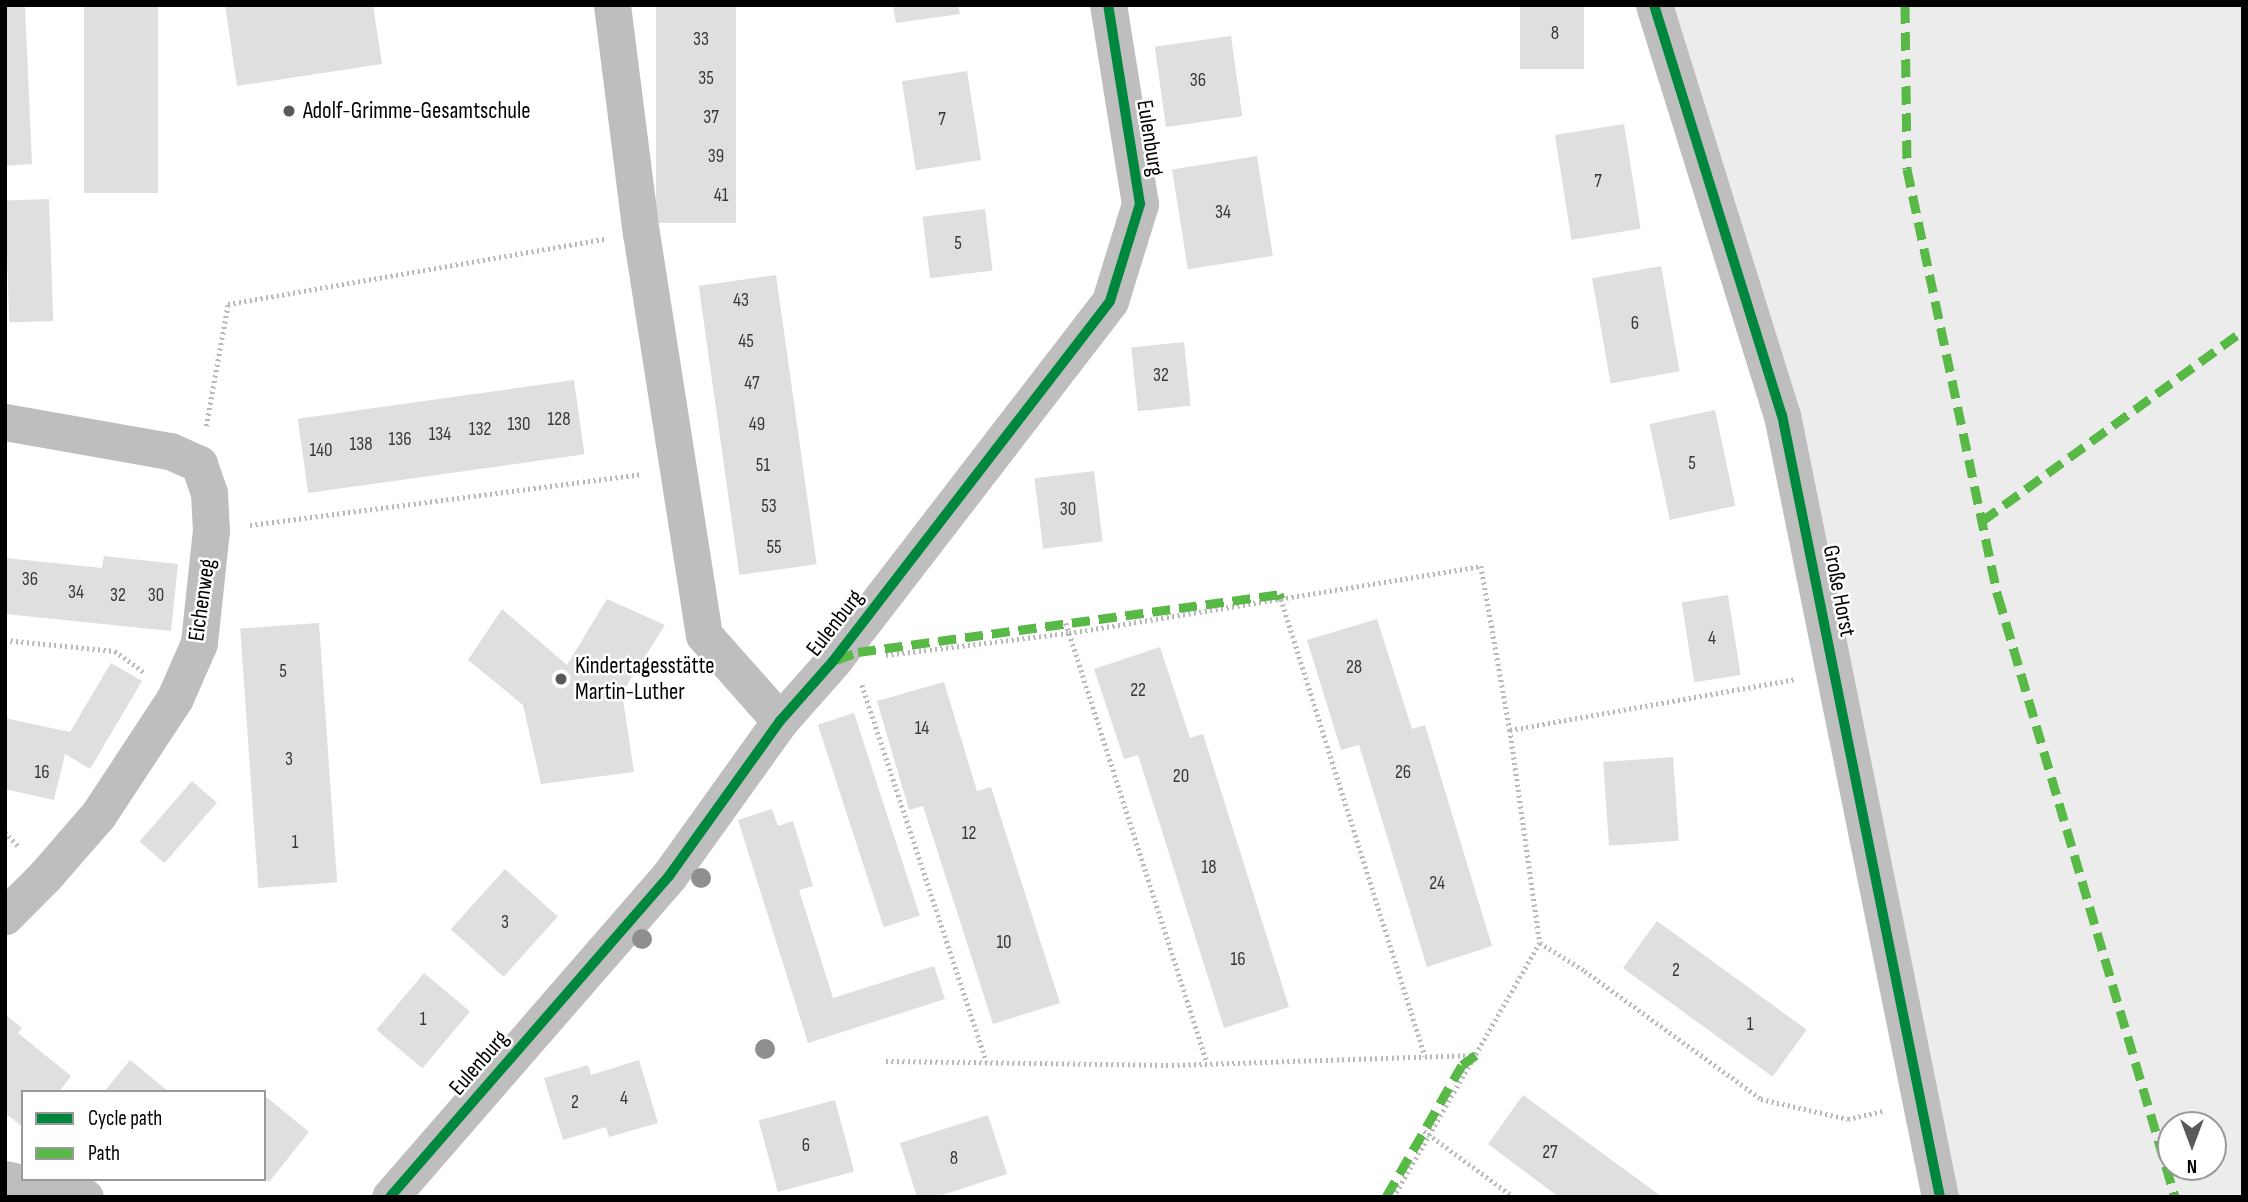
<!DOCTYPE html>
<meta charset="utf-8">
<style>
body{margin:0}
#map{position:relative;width:2248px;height:1202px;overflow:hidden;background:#fff;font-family:"Sofia Sans Condensed",sans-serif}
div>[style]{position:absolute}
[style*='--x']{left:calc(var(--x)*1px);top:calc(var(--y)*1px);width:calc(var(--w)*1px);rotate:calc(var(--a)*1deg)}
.green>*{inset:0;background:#ececec}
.building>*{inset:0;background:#dfdfdf;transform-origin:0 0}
.path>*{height:4.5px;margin-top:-2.25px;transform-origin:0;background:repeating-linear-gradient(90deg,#b9b9b9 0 2px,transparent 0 5.5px)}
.minor>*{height:37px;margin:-18.5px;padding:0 18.5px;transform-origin:18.5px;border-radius:18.5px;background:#bebebe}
.quiet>*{height:9px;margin-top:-4.5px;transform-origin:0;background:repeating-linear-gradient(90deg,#58b947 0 18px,transparent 0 27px)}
.cycleway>*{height:10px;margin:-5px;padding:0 5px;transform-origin:5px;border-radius:5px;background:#00873e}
.trees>*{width:20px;height:20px;margin:-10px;border-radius:50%;background:#8f8f8f}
.dots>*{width:19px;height:19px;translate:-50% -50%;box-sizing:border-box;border:4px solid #fff;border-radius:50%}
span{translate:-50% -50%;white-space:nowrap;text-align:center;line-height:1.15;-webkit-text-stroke:5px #fff;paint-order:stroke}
.number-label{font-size:19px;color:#383838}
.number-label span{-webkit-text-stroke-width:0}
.poi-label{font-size:23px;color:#000}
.left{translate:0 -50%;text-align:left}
.street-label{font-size:23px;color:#000}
.frame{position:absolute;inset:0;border:7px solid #000;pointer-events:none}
.legend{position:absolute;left:21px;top:1090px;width:245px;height:91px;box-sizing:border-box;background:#fff;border:2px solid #999;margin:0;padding:9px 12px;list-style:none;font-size:21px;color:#000}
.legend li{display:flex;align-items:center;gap:14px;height:35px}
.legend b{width:35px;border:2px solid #999}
.north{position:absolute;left:2157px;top:1111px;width:70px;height:70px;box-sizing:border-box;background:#fff;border:2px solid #999;border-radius:50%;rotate:180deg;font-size:19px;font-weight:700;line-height:28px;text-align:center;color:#000}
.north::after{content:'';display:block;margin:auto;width:24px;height:32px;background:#595959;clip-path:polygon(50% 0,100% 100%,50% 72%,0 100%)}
</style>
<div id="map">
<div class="green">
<div style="clip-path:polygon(evenodd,1654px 5px,2243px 5px,2243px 1197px,1940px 1197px,1782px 415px,1654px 5px,2171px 1125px,2213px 1125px,2213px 1167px,2171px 1167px,2171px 1125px)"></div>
</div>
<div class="building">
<div style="clip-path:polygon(5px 5px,25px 5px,32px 164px,5px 166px)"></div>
<div style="left:84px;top:5px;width:74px;height:188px"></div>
<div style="clip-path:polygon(225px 5px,373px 5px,382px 64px,237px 86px)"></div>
<div style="left:656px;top:5px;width:80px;height:218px"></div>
<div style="clip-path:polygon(893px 5px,958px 5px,960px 14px,896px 23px)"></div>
<div style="left:1520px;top:5px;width:64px;height:64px"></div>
<div style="left:1231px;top:36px;width:81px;height:77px;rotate:82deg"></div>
<div style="left:967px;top:71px;width:90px;height:66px;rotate:81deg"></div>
<div style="left:1624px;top:124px;width:106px;height:70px;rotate:81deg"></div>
<div style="left:1257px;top:156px;width:101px;height:86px;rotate:81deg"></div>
<div style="left:49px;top:199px;width:122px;height:44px;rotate:88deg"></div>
<div style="left:985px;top:209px;width:62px;height:63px;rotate:83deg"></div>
<div style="left:1661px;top:266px;width:107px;height:70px;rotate:80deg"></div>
<div style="left:776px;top:275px;width:292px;height:78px;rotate:82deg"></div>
<div style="left:1184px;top:342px;width:64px;height:53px;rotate:84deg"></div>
<div style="left:574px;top:380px;width:75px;height:279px;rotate:82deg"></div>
<div style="left:1715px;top:410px;width:98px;height:67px;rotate:78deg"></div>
<div style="left:1094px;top:471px;width:71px;height:60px;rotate:83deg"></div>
<div style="clip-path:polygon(104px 556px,178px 564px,171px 631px,5px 614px,5px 558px,102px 568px)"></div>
<div style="left:1728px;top:595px;width:81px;height:47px;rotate:81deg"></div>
<div style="clip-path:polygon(607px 599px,665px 625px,622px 693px,634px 772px,541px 784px,523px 705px,468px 660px,502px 609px,567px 665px)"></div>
<div style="clip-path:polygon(1377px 619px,1412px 729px,1425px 725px,1492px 946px,1427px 967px,1359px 745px,1341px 750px,1307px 640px)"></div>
<div style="left:319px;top:623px;width:260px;height:79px;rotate:86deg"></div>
<div style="clip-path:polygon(1160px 647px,1190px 738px,1203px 734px,1289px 1007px,1224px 1028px,1138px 755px,1124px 759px,1094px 669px)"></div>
<div style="clip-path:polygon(111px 663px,142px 681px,90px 769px,65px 754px,54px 800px,5px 789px,5px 718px,70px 732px)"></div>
<div style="clip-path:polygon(944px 682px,977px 791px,991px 787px,1060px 1003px,993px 1024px,923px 806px,909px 810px,877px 701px)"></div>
<div style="left:854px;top:713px;width:213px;height:38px;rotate:72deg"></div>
<div style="left:1673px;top:757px;width:84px;height:70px;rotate:86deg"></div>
<div style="left:192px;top:781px;width:33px;height:80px;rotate:41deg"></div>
<div style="clip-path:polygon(772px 809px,778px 826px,793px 821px,813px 886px,799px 890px,833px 998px,934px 966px,945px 999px,808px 1043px,738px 820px)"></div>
<div style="left:505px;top:869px;width:71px;height:81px;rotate:42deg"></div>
<div style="left:1657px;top:921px;width:185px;height:58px;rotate:36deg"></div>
<div style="left:424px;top:973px;width:60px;height:74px;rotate:40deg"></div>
<div style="clip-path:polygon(5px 1014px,22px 1028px,18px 1033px,71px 1076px,59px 1092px,23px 1092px,23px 1127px,5px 1113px)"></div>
<div style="clip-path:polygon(130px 1060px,169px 1092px,104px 1092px)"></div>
<div style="clip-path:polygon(639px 1060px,658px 1123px,609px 1137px,606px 1127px,563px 1140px,544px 1078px,588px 1065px,591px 1075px)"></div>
<div style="clip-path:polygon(264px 1095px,309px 1132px,269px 1182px,264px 1177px)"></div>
<div style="clip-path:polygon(1523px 1095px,1613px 1161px,1662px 1197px,1559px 1197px,1532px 1177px,1488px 1144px)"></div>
<div style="left:835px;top:1100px;width:74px;height:79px;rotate:75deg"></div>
<div style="clip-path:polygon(988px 1115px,1007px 1174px,936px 1197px,917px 1197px,900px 1143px)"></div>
</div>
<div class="path">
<div style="--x:206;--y:426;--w:124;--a:-79.8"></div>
<div style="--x:228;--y:304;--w:383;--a:-9.8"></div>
<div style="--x:250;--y:525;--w:394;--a:-7.4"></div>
<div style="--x:1281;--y:599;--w:479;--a:72.5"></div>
<div style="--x:1066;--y:623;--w:462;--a:72.2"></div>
<div style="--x:5;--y:640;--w:111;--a:5.7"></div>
<div style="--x:115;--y:651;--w:37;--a:36"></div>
<div style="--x:886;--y:655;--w:184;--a:-6.9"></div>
<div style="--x:1069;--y:633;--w:417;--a:-9.2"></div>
<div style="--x:1481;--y:566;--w:167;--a:80"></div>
<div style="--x:1510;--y:730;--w:215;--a:82"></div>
<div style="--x:1540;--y:943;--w:293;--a:119.9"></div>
<div style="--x:862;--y:685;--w:397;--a:71.7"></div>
<div style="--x:1510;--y:730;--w:290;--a:-10.1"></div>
<div style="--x:5;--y:832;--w:21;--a:47"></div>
<div style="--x:1540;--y:943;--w:53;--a:31.9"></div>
<div style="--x:1585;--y:971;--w:218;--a:36"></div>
<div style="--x:1761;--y:1099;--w:89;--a:12.9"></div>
<div style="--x:1848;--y:1119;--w:36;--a:-13"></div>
<div style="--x:886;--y:1061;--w:286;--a:0.8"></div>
<div style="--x:1172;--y:1065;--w:303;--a:-1.9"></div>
<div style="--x:1424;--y:1131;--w:112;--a:36.3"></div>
</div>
<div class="minor">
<div style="--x:612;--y:5;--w:230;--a:82.8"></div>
<div style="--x:641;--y:233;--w:407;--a:81.1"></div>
<div style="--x:704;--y:635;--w:115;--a:48.5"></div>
<div style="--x:1654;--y:5;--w:430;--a:72.7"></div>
<div style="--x:1782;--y:415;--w:798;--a:78.58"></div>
<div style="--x:5;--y:422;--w:168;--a:10"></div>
<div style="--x:170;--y:451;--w:32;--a:24"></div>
<div style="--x:199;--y:464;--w:31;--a:71"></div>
<div style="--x:209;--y:493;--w:37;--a:87"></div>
<div style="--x:211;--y:530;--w:114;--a:96.1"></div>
<div style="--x:199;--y:643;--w:60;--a:113.6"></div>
<div style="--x:175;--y:698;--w:140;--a:123.3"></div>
<div style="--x:98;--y:815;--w:81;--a:131"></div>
<div style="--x:45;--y:876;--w:57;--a:135"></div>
<div style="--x:5;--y:1179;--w:82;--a:12.7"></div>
<div style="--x:390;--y:1197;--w:425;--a:-49"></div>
<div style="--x:669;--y:876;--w:191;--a:-54.4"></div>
<div style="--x:780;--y:721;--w:80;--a:-48.5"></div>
<div style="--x:833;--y:661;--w:454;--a:-52.4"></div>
<div style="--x:1110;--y:301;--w:102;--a:-72.8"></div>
<div style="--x:1140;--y:204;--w:202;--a:-99.1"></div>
</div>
<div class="quiet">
<div style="--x:1905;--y:5;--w:164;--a:89.3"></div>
<div style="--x:1907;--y:169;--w:437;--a:78"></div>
<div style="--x:1998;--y:596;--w:627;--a:73.59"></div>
<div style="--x:1982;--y:521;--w:323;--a:-36.1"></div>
<div style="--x:836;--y:660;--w:23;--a:-20"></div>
<div style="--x:858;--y:652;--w:425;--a:-7.8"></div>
<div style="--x:1279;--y:594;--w:5;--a:68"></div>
<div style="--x:1386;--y:1197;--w:152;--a:-60.1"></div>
<div style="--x:1462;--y:1065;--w:17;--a:-36"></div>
</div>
<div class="cycleway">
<div style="--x:1654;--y:5;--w:430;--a:72.7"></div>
<div style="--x:1782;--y:415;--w:798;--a:78.58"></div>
<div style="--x:390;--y:1197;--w:425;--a:-49"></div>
<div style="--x:669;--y:876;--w:191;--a:-54.4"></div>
<div style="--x:780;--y:721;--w:80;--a:-48.5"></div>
<div style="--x:833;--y:661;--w:454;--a:-52.4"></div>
<div style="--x:1110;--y:301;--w:102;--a:-72.8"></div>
<div style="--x:1140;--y:204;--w:202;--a:-99.1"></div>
</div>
<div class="trees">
<div style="left:701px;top:878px"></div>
<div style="left:642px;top:939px"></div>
<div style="left:765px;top:1049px"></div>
</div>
<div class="dots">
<div style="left:289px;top:111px;background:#595959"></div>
<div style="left:561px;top:679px;background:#595959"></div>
</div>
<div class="number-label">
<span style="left:1555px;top:34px">8</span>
<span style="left:701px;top:40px">33</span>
<span style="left:706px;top:79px">35</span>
<span style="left:1198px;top:81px">36</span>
<span style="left:711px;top:118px">37</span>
<span style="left:942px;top:120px">7</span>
<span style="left:716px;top:157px">39</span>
<span style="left:1598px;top:182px">7</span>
<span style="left:721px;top:196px">41</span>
<span style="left:1223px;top:213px">34</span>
<span style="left:958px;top:244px">5</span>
<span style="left:741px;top:301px">43</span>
<span style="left:1635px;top:324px">6</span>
<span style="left:746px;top:342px">45</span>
<span style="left:1161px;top:376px">32</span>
<span style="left:752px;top:384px">47</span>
<span style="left:559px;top:420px">128</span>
<span style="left:519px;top:425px">130</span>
<span style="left:757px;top:425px">49</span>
<span style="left:480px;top:430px">132</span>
<span style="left:440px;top:435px">134</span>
<span style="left:400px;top:440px">136</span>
<span style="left:361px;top:445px">138</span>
<span style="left:321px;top:451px">140</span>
<span style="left:1692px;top:464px">5</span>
<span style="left:763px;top:466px">51</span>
<span style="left:769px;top:507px">53</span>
<span style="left:1068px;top:510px">30</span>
<span style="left:774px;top:548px">55</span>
<span style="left:30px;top:580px">36</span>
<span style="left:76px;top:593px">34</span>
<span style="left:118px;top:596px">32</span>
<span style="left:156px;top:596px">30</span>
<span style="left:1712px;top:639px">4</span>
<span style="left:1354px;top:668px">28</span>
<span style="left:283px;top:672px">5</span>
<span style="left:1138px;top:691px">22</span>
<span style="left:922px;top:729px">14</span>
<span style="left:289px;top:760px">3</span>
<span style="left:42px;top:773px">16</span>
<span style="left:1403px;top:773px">26</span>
<span style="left:1181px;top:777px">20</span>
<span style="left:969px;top:834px">12</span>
<span style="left:295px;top:843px">1</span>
<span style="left:1209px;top:868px">18</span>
<span style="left:1437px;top:884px">24</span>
<span style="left:505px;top:923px">3</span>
<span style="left:1004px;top:943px">10</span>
<span style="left:1238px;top:960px">16</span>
<span style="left:1676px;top:971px">2</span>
<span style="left:423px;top:1020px">1</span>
<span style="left:1750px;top:1025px">1</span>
<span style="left:624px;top:1099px">4</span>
<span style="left:575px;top:1103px">2</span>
<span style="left:806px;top:1146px">6</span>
<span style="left:1550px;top:1153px">27</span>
<span style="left:954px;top:1159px">8</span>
</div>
<div class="poi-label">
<span class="left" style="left:303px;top:111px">Adolf-Grimme-Gesamtschule</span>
<span class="left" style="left:575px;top:679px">Kindertagesstätte<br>Martin-Luther</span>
</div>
<div class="street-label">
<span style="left:1150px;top:138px;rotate:81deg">Eulenburg</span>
<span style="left:1839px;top:591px;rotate:79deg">Große Horst</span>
<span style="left:202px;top:600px;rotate:-82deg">Eichenweg</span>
<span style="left:835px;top:623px;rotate:-52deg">Eulenburg</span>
<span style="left:479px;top:1063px;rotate:-49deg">Eulenburg</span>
</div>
<div class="frame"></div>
<ul class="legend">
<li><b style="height:9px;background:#00873e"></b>Cycle path</li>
<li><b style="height:9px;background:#58b947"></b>Path</li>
</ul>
<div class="north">N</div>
</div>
